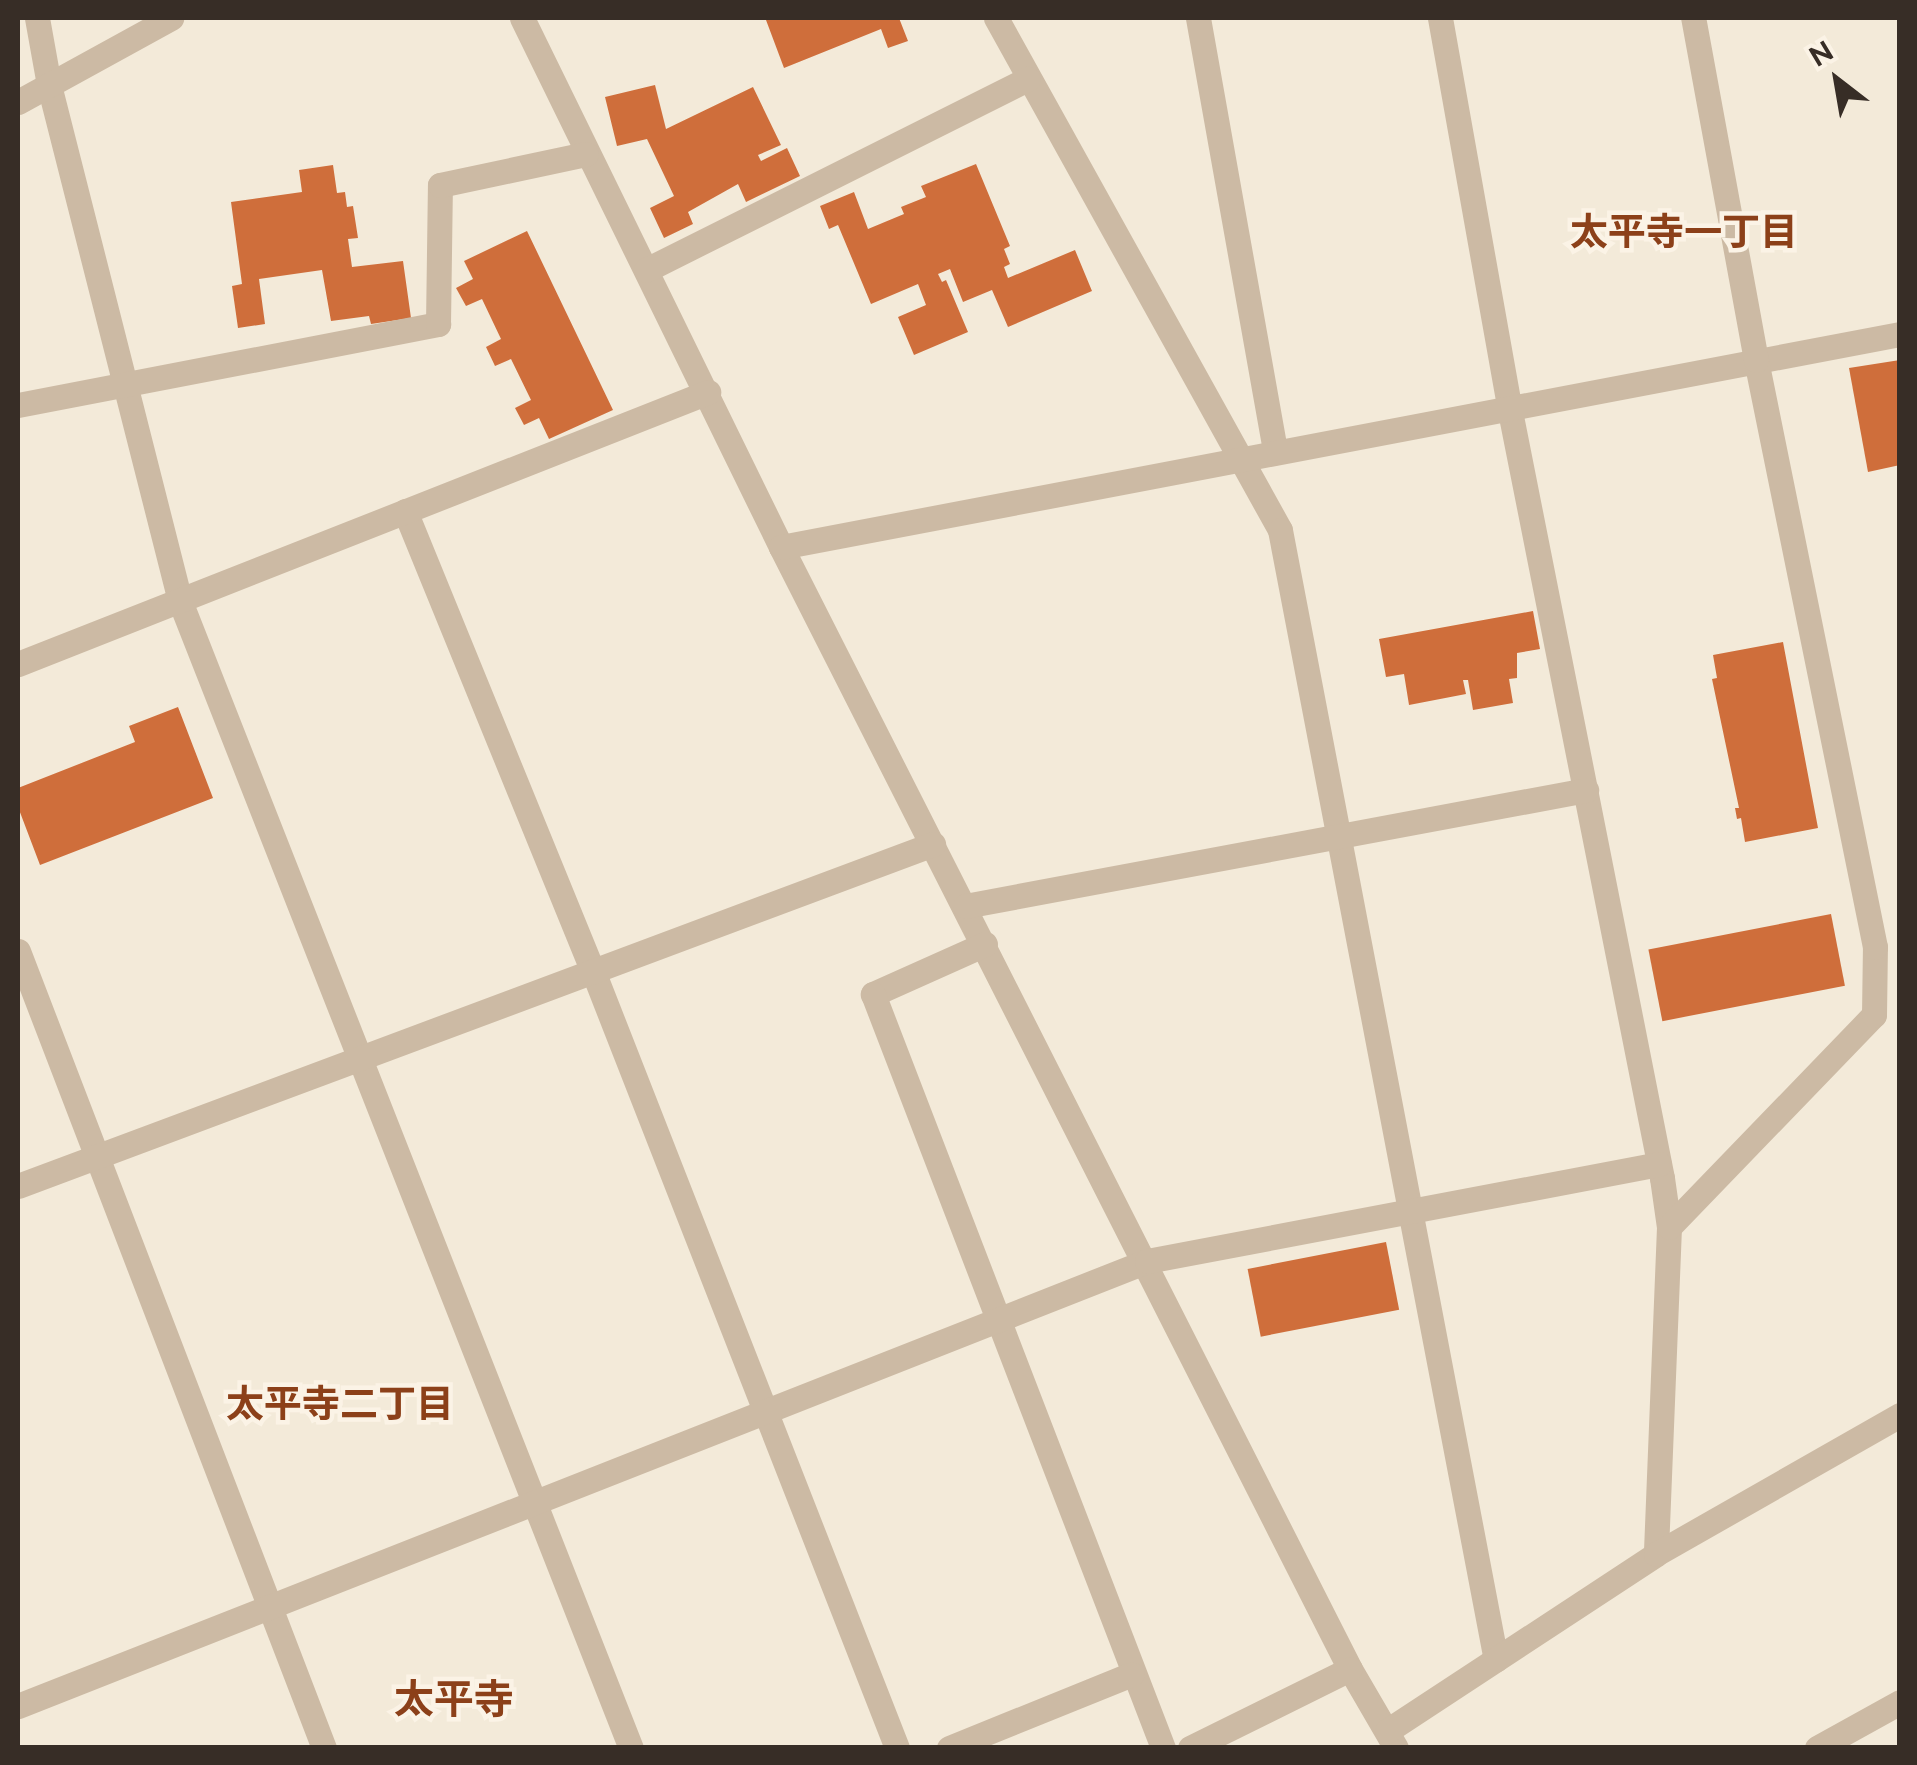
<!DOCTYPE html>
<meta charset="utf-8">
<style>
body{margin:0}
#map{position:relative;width:1917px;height:1765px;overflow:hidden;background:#f3ead9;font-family:Raleway,"Noto Sans JP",sans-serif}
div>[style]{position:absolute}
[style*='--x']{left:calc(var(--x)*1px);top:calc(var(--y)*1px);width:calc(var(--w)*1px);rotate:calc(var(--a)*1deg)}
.building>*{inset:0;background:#cf6e3b;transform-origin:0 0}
.minor>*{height:25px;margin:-12.5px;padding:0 12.5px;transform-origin:12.5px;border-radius:12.5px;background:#ccbaa4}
span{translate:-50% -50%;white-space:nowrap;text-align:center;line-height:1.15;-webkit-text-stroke:9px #fbf3e6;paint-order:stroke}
.neighbourhood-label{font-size:38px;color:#8c4019;font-weight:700}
.quarter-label{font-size:40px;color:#8c4019;font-weight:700}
.frame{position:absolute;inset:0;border:20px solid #372d26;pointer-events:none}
.north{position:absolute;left:1787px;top:30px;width:100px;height:100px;-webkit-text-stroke:8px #fbf3e6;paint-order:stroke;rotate:329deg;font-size:28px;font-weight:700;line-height:40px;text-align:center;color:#372d26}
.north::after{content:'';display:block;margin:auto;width:35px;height:45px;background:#372d26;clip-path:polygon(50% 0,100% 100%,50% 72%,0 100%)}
</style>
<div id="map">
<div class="building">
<div style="clip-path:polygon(772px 18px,899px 18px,908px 41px,888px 48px,881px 29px,784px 68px,766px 20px)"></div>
<div style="clip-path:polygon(655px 85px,666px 129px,753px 87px,781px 145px,758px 155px,761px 161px,787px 148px,800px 176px,746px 202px,738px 184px,688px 212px,693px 224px,664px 238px,650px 208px,674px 196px,647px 139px,617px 146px,605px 97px)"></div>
<div style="clip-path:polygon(976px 164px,1010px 246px,1004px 249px,1010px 264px,1004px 267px,1008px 278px,1075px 250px,1092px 291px,1008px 327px,992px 290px,963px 302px,950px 269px,938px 274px,942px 282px,946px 280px,968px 332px,914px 355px,898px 317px,926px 305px,918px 284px,871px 304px,838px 225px,829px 229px,820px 206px,854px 192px,868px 229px,904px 214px,901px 207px,926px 197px,921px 186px)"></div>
<div style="clip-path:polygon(333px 165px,337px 193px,345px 192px,347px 207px,353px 206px,358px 238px,348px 239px,352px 267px,403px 261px,411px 318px,371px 324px,369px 316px,331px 321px,322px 270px,259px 279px,265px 324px,238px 328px,232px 286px,242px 284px,231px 202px,302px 192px,299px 170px)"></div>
<div style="clip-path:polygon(527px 231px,613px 410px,549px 439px,539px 418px,524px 425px,515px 408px,531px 400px,511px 359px,495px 366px,486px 347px,501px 339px,482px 299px,466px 306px,456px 288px,473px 279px,464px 261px)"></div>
<div style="clip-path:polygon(1900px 360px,1900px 465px,1868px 472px,1849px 368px)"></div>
<div style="clip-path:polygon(1533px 611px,1540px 649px,1517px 653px,1517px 678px,1509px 679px,1513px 703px,1473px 710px,1468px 680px,1463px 680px,1466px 694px,1409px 705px,1404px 674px,1386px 677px,1379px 639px)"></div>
<div style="clip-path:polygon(1783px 642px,1818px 828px,1745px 842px,1741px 818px,1737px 819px,1735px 808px,1739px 808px,1712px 679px,1717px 678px,1713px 655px)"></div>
<div style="clip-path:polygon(178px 707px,213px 798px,40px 865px,18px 807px,18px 788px,135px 742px,129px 726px)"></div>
<div style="left:1831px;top:914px;width:73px;height:186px;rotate:79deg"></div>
<div style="left:1386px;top:1242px;width:69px;height:141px;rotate:79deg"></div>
</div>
<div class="minor">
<div style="--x:37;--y:18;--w:68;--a:79.8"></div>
<div style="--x:49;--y:85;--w:532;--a:75.75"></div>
<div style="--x:180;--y:601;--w:1232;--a:68.54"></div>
<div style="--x:522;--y:18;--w:589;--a:63.91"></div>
<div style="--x:781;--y:547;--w:1258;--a:63.11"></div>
<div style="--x:1350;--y:1669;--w:91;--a:59.8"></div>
<div style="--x:996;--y:18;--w:585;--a:60.98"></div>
<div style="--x:1280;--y:530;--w:1150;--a:79.18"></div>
<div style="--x:1198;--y:18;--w:441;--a:79.9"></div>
<div style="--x:1440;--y:18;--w:399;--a:79.9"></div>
<div style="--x:1510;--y:411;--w:782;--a:78.79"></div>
<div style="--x:1662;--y:1178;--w:49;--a:81.9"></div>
<div style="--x:1669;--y:1227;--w:327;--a:92.3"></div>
<div style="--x:18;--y:102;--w:175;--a:-28.8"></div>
<div style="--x:646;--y:270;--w:427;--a:-26.6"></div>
<div style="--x:18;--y:405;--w:428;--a:-10.9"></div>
<div style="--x:438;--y:324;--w:139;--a:-89.2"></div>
<div style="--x:440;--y:185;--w:149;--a:-12"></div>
<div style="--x:405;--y:511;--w:497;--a:67.8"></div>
<div style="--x:593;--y:971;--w:834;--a:68.63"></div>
<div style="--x:781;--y:547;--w:1139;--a:-10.78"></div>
<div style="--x:18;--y:664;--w:742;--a:-21.51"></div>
<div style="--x:965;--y:906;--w:632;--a:-10.58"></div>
<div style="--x:985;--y:944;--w:123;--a:155.9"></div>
<div style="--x:873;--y:994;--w:808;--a:68.96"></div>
<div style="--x:18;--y:951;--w:854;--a:69"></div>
<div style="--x:18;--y:1186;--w:977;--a:-20.49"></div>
<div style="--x:1669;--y:1227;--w:295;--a:-46"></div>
<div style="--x:1874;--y:1015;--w:68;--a:-89.2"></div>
<div style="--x:1875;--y:947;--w:599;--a:-101.46"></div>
<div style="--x:1756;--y:360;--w:348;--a:-100.4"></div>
<div style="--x:18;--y:1706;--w:1214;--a:-21.51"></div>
<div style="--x:1147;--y:1261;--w:521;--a:-10.73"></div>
<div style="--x:1387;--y:1731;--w:322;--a:-33.3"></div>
<div style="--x:1656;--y:1554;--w:281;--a:-29.7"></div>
<div style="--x:949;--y:1748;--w:197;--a:-22"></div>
<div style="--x:1190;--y:1748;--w:178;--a:-26.3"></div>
<div style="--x:1817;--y:1748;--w:95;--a:-29"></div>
</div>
<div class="neighbourhood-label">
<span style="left:1684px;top:232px">太平寺一丁目</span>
<span style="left:340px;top:1404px">太平寺二丁目</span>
</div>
<div class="quarter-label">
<span style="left:454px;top:1699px">太平寺</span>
</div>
<div class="frame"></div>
<div class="north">N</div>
</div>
